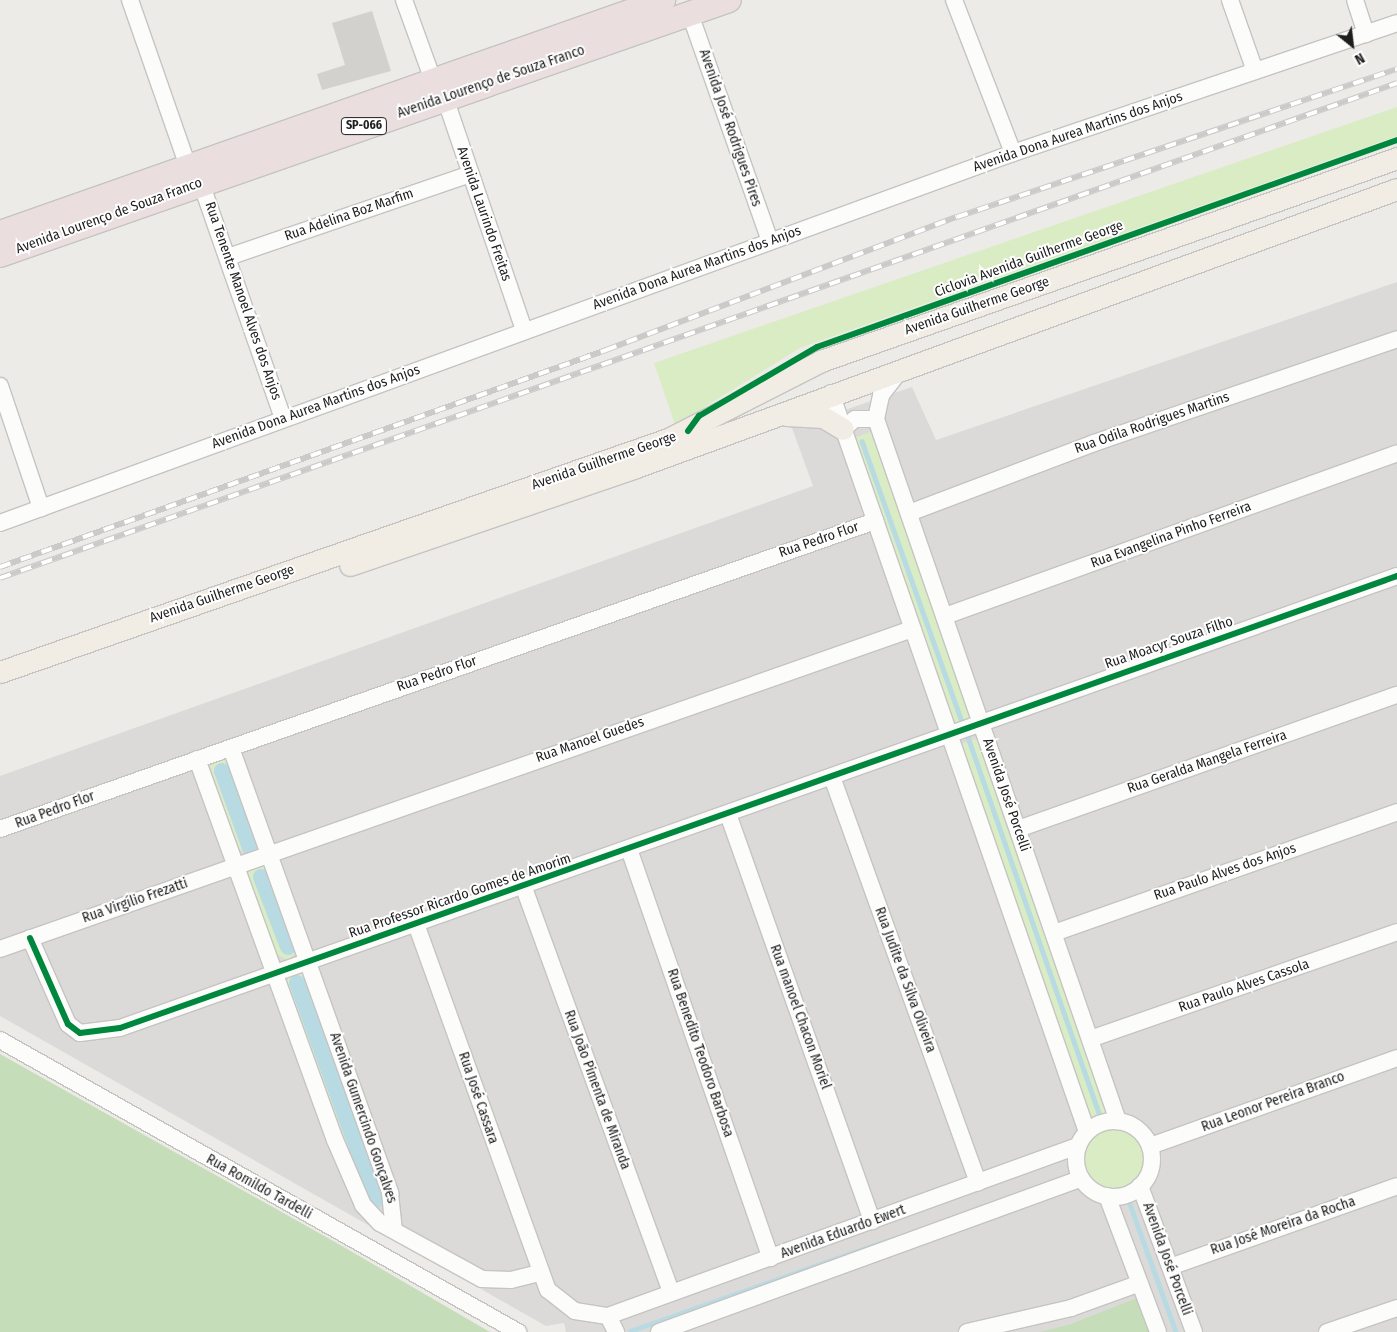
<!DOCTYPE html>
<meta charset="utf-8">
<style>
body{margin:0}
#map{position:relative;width:1397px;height:1332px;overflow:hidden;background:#edebe7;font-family:"Fira Sans Condensed",sans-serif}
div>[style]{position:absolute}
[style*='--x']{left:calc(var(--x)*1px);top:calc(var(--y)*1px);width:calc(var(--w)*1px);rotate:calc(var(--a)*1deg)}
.residential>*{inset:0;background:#dcdad8}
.grass>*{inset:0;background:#d9ecc4;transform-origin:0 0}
.round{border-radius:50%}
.forest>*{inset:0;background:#c6ddba}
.stream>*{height:4.5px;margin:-2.25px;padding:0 2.25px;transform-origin:2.25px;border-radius:2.25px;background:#b8dae2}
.canal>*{height:16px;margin:-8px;padding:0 8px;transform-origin:8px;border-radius:8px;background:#b8dae2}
.building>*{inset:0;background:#d3d1ce}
.roads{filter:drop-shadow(1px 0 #c5c4c3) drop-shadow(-1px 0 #c5c4c3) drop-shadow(0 1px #c5c4c3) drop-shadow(0 -1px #c5c4c3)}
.minor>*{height:16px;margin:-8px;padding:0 8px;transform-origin:8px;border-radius:8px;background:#fcfcfb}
.minor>.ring{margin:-8px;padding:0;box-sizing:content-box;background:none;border:16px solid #fcfcfb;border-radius:50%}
.major>*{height:21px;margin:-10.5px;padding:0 10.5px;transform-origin:10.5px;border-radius:10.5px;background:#f1ece4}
.highway>*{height:24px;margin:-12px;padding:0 12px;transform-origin:12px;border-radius:12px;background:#eadedf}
.rail>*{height:5.5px;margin-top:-2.75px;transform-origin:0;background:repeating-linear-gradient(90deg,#fff 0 11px,#cacac9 0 22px);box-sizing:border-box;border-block:1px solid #cacac9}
.cycleway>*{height:6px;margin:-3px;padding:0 3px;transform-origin:3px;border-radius:3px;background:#00873e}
span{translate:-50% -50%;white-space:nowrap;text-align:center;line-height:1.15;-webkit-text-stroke:4px #fff;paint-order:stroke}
.shield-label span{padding:1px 4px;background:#fff;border:1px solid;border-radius:4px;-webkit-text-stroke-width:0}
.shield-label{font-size:12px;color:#1e1e1e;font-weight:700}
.street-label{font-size:14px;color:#1e1e1e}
.north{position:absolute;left:1327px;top:20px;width:50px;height:50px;-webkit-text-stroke:4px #fff;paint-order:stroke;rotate:151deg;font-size:14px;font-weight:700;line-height:20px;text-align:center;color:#1e1e1e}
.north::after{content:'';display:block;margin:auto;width:18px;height:22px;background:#1e1e1e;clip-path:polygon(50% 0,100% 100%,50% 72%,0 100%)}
</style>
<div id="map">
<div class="residential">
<div style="clip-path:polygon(1397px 282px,1397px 1332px,566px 1332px,564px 1323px,546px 1326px,0 1016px,0 776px,813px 486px,792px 428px,912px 387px,936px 440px)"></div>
</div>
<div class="grass">
<div style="clip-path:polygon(1397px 107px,1397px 136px,800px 348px,675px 425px,654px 363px)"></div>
<div style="clip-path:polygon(875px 430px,975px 719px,955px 726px,852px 439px)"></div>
<div style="left:979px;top:738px;width:399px;height:20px;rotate:71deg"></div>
<div style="clip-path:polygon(225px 757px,230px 760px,260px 847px,249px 855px,239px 849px,210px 766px)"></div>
<div style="clip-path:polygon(263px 864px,268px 867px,297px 951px,288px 960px,276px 954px,248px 874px,250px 868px)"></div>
<div style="clip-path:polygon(304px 973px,385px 1198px,377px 1207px,365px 1205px,286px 985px,290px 974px)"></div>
<div class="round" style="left:1081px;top:1126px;width:66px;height:66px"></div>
</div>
<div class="forest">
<div style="clip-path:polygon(0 1054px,335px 1242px,490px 1332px,0 1332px)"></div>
<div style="clip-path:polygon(1137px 1298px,1150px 1332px,1039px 1332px,1068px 1325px)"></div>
</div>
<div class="stream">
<div style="--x:862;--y:441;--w:295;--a:70.4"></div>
<div style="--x:968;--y:737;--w:398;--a:70.8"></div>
<div style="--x:1130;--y:1204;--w:136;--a:70.2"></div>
<div style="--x:630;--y:1331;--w:274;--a:-19.4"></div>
</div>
<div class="canal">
<div style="--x:222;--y:771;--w:82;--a:70"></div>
<div style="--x:261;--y:877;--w:75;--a:68.9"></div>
<div style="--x:297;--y:983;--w:231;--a:70"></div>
</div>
<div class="building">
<div style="clip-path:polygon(372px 11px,391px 71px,322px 90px,317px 74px,345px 65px,332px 23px)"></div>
</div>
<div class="roads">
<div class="minor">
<div style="--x:130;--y:0;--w:177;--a:70.8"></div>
<div style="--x:404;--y:0;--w:85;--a:70.1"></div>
<div style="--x:954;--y:0;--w:164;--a:68.9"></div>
<div style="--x:1230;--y:0;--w:75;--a:70.6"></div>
<div style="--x:1355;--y:0;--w:36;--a:72"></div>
<div style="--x:690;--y:14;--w:241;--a:70.6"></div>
<div style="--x:445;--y:98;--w:245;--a:71.2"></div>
<div style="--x:201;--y:183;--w:250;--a:70.8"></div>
<div style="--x:228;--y:257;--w:256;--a:-18.9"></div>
<div style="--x:0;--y:386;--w:129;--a:71.4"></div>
<div style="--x:831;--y:393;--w:782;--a:70.89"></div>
<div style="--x:876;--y:419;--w:743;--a:70.98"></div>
<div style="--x:876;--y:419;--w:25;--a:-78"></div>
<div style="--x:881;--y:395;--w:31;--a:-52"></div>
<div style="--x:843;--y:429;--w:16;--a:-40"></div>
<div style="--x:855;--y:419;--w:21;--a:0"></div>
<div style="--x:909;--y:513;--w:198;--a:-20.7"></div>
<div style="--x:1094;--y:443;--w:320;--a:-18.9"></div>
<div style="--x:0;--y:523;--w:1078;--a:-20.06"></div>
<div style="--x:1013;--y:153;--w:405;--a:-18.7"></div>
<div style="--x:945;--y:616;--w:480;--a:-19.8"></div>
<div style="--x:231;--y:748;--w:473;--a:70.3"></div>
<div style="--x:390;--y:1193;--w:37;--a:84"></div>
<div style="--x:197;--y:759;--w:405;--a:70.1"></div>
<div style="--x:335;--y:1140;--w:71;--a:66.7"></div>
<div style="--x:363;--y:1205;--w:25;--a:47"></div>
<div style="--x:380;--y:1223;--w:116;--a:28.8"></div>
<div style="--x:482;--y:1279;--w:29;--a:2"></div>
<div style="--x:511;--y:1280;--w:29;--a:-14"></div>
<div style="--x:832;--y:777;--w:431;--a:70.2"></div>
<div style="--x:728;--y:814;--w:432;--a:70.5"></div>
<div style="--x:0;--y:829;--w:928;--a:-19.39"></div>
<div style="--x:1018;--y:829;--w:402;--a:-19.5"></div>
<div style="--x:629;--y:849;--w:433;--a:70.9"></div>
<div style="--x:524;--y:888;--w:430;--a:70"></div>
<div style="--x:416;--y:924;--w:389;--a:70.2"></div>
<div style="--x:548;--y:1290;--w:34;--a:38"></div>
<div style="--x:575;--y:1311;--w:33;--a:9"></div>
<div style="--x:608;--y:1316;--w:18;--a:63"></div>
<div style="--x:1054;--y:933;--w:364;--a:-19.4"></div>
<div style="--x:30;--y:938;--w:94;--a:66.2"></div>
<div style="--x:68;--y:1024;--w:15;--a:37"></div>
<div style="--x:80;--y:1033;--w:40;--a:-7.1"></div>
<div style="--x:120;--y:1028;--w:1355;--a:-19.49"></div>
<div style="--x:0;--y:949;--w:967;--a:-19.33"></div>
<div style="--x:1090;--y:1039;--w:325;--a:-19.2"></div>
<div style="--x:0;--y:1040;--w:595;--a:29.41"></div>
<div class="ring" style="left:1076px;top:1121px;width:60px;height:60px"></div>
<div style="--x:1150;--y:1146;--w:262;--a:-19.6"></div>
<div style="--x:1140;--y:1186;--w:156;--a:69.7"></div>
<div style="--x:1107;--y:1196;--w:145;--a:69.4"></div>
<div style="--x:1170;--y:1267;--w:241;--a:-19.6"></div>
<div style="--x:608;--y:1316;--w:500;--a:-19.9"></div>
<div style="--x:659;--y:1332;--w:449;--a:-20"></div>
<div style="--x:967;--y:1332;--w:107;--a:-13"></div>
<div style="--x:1071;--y:1308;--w:73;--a:-19.9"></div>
<div style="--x:1327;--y:1332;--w:74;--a:-18.9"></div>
</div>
<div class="major">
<div style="--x:786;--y:415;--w:37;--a:3"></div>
<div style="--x:823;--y:417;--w:23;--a:31"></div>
<div style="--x:350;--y:565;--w:302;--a:-18.9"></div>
<div style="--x:636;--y:467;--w:810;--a:-20.07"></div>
<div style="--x:0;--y:672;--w:707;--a:-19.23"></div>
<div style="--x:668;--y:439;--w:172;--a:-27"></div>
<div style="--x:821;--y:361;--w:611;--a:-19.41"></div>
</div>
<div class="highway">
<div style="--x:0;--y:233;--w:703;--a:-19.36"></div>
<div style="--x:0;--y:255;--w:772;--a:-19.28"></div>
</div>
</div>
<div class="rail">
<div style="--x:0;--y:567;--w:644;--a:-19.7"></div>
<div style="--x:606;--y:350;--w:375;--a:-20.8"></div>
<div style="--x:957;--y:217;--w:464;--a:-18.6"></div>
<div style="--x:0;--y:578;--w:1482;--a:-19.51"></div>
</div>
<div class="cycleway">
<div style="--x:688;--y:431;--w:19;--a:-54"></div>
<div style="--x:699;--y:416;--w:137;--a:-30.3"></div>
<div style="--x:817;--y:347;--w:616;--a:-19.64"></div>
<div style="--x:30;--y:938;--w:94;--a:66.2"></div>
<div style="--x:68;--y:1024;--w:15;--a:37"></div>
<div style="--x:80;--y:1033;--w:40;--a:-7.1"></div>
<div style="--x:120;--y:1028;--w:1355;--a:-19.49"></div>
</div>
<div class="shield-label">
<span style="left:364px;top:126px">SP-066</span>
</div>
<div class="street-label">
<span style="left:491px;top:82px;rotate:-19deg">Avenida Lourenço de Souza Franco</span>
<span style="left:730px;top:128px;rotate:71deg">Avenida José Rodrigues Pires</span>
<span style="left:1078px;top:132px;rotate:-19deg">Avenida Dona Aurea Martins dos Anjos</span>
<span style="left:484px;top:214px;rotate:71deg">Avenida Laurindo Freitas</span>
<span style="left:349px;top:215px;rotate:-19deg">Rua Adelina Boz Marfim</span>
<span style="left:109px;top:216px;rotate:-20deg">Avenida Lourenço de Souza Franco</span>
<span style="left:1029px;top:259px;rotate:-20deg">Ciclovia Avenida Guilherme George</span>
<span style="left:697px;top:268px;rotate:-20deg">Avenida Dona Aurea Martins dos Anjos</span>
<span style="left:243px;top:301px;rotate:71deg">Rua Tenente Manoel Alves dos Anjos</span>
<span style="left:977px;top:306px;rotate:-19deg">Avenida Guilherme George</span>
<span style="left:316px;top:407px;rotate:-20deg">Avenida Dona Aurea Martins dos Anjos</span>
<span style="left:1152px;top:423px;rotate:-19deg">Rua Odila Rodrigues Martins</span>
<span style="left:604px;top:461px;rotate:-19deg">Avenida Guilherme George</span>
<span style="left:1171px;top:535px;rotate:-20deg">Rua Evangelina Pinho Ferreira</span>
<span style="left:819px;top:540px;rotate:-19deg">Rua Pedro Flor</span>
<span style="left:222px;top:594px;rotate:-19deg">Avenida Guilherme George</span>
<span style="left:1169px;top:643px;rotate:-19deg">Rua Moacyr Souza Filho</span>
<span style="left:437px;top:674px;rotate:-19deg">Rua Pedro Flor</span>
<span style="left:590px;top:740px;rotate:-19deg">Rua Manoel Guedes</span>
<span style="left:1207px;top:762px;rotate:-19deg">Rua Geralda Mangela Ferreira</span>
<span style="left:1006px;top:795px;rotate:71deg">Avenida José Porcelli</span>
<span style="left:55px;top:810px;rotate:-20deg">Rua Pedro Flor</span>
<span style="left:1225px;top:872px;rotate:-19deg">Rua Paulo Alves dos Anjos</span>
<span style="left:460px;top:896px;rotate:-19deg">Rua Professor Ricardo Gomes de Amorim</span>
<span style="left:135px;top:901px;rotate:-19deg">Rua Virgílio Frezatti</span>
<span style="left:905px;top:980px;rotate:70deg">Rua Judite da Silva Oliveira</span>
<span style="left:1244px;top:986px;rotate:-19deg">Rua Paulo Alves Cassola</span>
<span style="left:800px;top:1017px;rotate:70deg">Rua manoel Chacon Moriel</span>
<span style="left:700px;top:1053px;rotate:71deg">Rua Benedito Teodoro Barbosa</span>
<span style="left:597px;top:1090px;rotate:70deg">Rua João Pimenta de Miranda</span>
<span style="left:478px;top:1098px;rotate:71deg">Rua José Cassara</span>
<span style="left:1273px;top:1102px;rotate:-20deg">Rua Leonor Pereira Branco</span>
<span style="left:363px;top:1118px;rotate:71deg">Avenida Gumercindo Gonçalves</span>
<span style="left:259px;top:1187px;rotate:29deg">Rua Romildo Tardelli</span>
<span style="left:1283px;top:1226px;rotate:-19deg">Rua José Moreira da Rocha</span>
<span style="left:843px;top:1232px;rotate:-20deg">Avenida Eduardo Ewert</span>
<span style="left:1167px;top:1259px;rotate:70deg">Avenida José Porcelli</span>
</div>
<div class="north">N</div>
</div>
